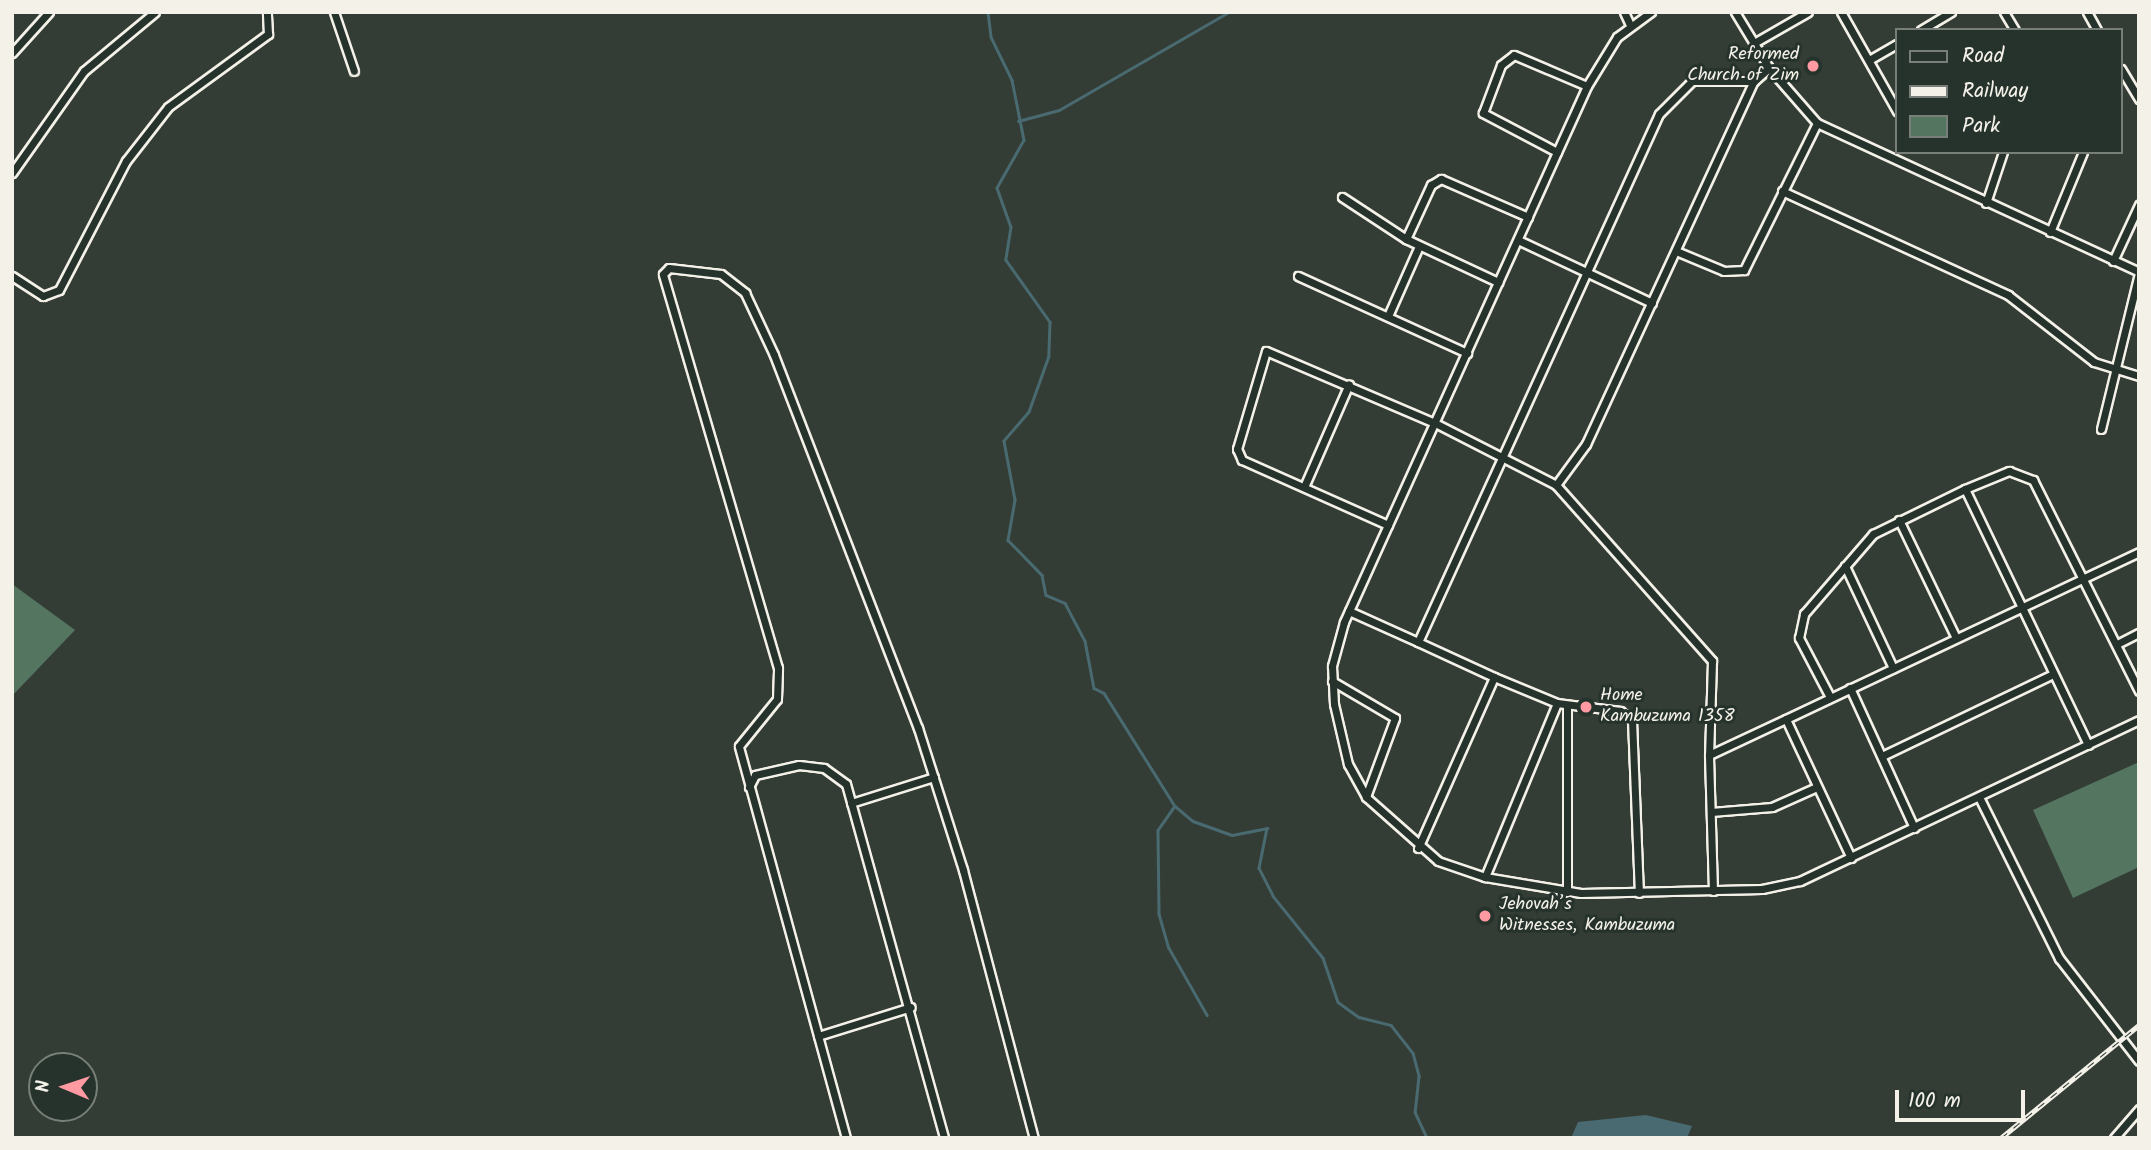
<!DOCTYPE html>
<meta charset="utf-8">
<style>
body{margin:0}
#map{position:relative;width:2151px;height:1150px;overflow:hidden;background:#343d35;font-family:Kalam,sans-serif}
div>[style]{position:absolute}
[style*='--x']{left:calc(var(--x)*1px);top:calc(var(--y)*1px);width:calc(var(--w)*1px);rotate:calc(var(--a)*1deg)}
.green>*{inset:0;background:#547660}
.water>*{inset:0;background:#496a70}
.stream>*{height:2.5px;margin:-1.25px;padding:0 1.25px;transform-origin:1.25px;border-radius:1.25px;background:#496a70}
.roads{filter:drop-shadow(2px 0 #f4f1e8) drop-shadow(-2px 0 #f4f1e8) drop-shadow(0 2px #f4f1e8) drop-shadow(0 -2px #f4f1e8)}
.minor>*{height:7px;margin:-3.5px;padding:0 3.5px;transform-origin:3.5px;border-radius:3.5px;background:#26332d}
.rail>*{height:5px;margin-top:-2.5px;transform-origin:0;background:repeating-linear-gradient(90deg,#26332d 0 8px,#f4f1e8 0 16px);box-sizing:border-box;border-block:2px solid #f4f1e8}
.dots>*{width:19px;height:19px;translate:-50% -50%;box-sizing:border-box;border:4px solid #26332d;border-radius:50%}
span{translate:-50% -50%;white-space:nowrap;text-align:center;line-height:1.15;-webkit-text-stroke:6px #26332d;paint-order:stroke}
.poi-label{font-size:18px;color:#f4f1e8}
.right{translate:-100% -50%;text-align:right}
.left{translate:0 -50%;text-align:left}
.frame{position:absolute;inset:0;border:14px solid #f4f1e8;pointer-events:none}
.legend{position:absolute;left:1895px;top:28px;width:228px;height:126px;box-sizing:border-box;background:#26332d;border:2px solid #787f78;margin:0;padding:9px 12px;list-style:none;font-size:21px;color:#f4f1e8}
.legend li{display:flex;align-items:center;gap:14px;height:35px}
.legend b{width:35px;border:2px solid #787f78}
.north{position:absolute;left:28px;top:1052px;width:70px;height:70px;box-sizing:border-box;background:#26332d;border:2px solid #787f78;border-radius:50%;rotate:272deg;font-size:19px;font-weight:700;line-height:28px;text-align:center;color:#f4f1e8}
.north::after{content:'';display:block;margin:auto;width:24px;height:32px;background:#ff9aa2;clip-path:polygon(50% 0,100% 100%,50% 72%,0 100%)}
.scale{position:absolute;left:1895px;top:1090px;width:130px;height:32px;box-sizing:border-box;border:4px solid #f4f1e8;border-top:0;padding-left:9px;font-size:21px;line-height:24px;white-space:nowrap;color:#f4f1e8;-webkit-text-stroke:5px #26332d;paint-order:stroke}
</style>
<div id="map">
<div class="green">
<div style="clip-path:polygon(12px 584px,75px 630px,12px 696px)"></div>
<div style="clip-path:polygon(2139px 762px,2139px 867px,2073px 898px,2033px 810px)"></div>
</div>
<div class="water">
<div style="clip-path:polygon(1646px 1115px,1692px 1126px,1687px 1138px,1571px 1138px,1578px 1122px)"></div>
</div>
<div class="stream">
<div style="--x:988;--y:12;--w:25;--a:83"></div>
<div style="--x:991;--y:37;--w:48;--a:64"></div>
<div style="--x:1012;--y:80;--w:61;--a:78.7"></div>
<div style="--x:1024;--y:140;--w:55;--a:119.4"></div>
<div style="--x:997;--y:188;--w:41;--a:70.3"></div>
<div style="--x:1011;--y:227;--w:33;--a:99"></div>
<div style="--x:1006;--y:260;--w:76;--a:54.6"></div>
<div style="--x:1050;--y:322;--w:34;--a:92"></div>
<div style="--x:1049;--y:356;--w:59;--a:109.7"></div>
<div style="--x:1029;--y:412;--w:38;--a:131"></div>
<div style="--x:1004;--y:441;--w:60;--a:79.4"></div>
<div style="--x:1015;--y:500;--w:41;--a:99.9"></div>
<div style="--x:1008;--y:540;--w:49;--a:45.8"></div>
<div style="--x:1042;--y:575;--w:20;--a:79"></div>
<div style="--x:1046;--y:595;--w:21;--a:23"></div>
<div style="--x:1065;--y:603;--w:43;--a:62.2"></div>
<div style="--x:1085;--y:641;--w:48;--a:79.2"></div>
<div style="--x:1094;--y:688;--w:11;--a:27"></div>
<div style="--x:1104;--y:693;--w:133;--a:57.9"></div>
<div style="--x:1175;--y:806;--w:23;--a:40"></div>
<div style="--x:1193;--y:821;--w:41;--a:19.7"></div>
<div style="--x:1232;--y:835;--w:36;--a:-11"></div>
<div style="--x:1267;--y:828;--w:41;--a:101.3"></div>
<div style="--x:1259;--y:868;--w:31;--a:63"></div>
<div style="--x:1273;--y:896;--w:80;--a:51.1"></div>
<div style="--x:1323;--y:958;--w:46;--a:71.2"></div>
<div style="--x:1338;--y:1002;--w:26;--a:36"></div>
<div style="--x:1359;--y:1017;--w:33;--a:14"></div>
<div style="--x:1391;--y:1025;--w:36;--a:52"></div>
<div style="--x:1413;--y:1053;--w:24;--a:75"></div>
<div style="--x:1419;--y:1076;--w:36;--a:96"></div>
<div style="--x:1415;--y:1112;--w:29;--a:65"></div>
<div style="--x:1018;--y:121;--w:42;--a:-15"></div>
<div style="--x:1059;--y:110;--w:196;--a:-30"></div>
<div style="--x:1175;--y:806;--w:29;--a:125"></div>
<div style="--x:1158;--y:830;--w:84;--a:89.3"></div>
<div style="--x:1159;--y:914;--w:35;--a:74"></div>
<div style="--x:1169;--y:948;--w:77;--a:60.4"></div>
</div>
<div class="roads">
<div class="minor">
<div style="--x:334;--y:12;--w:62;--a:71.3"></div>
<div style="--x:1624;--y:12;--w:14;--a:65"></div>
<div style="--x:1651;--y:12;--w:42;--a:143.7"></div>
<div style="--x:1617;--y:37;--w:57;--a:121.5"></div>
<div style="--x:1587;--y:86;--w:589;--a:114.39"></div>
<div style="--x:1344;--y:622;--w:46;--a:105.3"></div>
<div style="--x:1332;--y:666;--w:38;--a:87"></div>
<div style="--x:1334;--y:704;--w:62;--a:76.9"></div>
<div style="--x:1348;--y:764;--w:38;--a:61"></div>
<div style="--x:1366;--y:797;--w:96;--a:41.6"></div>
<div style="--x:1438;--y:861;--w:50;--a:18.8"></div>
<div style="--x:1485;--y:877;--w:97;--a:9.5"></div>
<div style="--x:1581;--y:893;--w:181;--a:-1.3"></div>
<div style="--x:1762;--y:889;--w:39;--a:-12"></div>
<div style="--x:1800;--y:881;--w:375;--a:-25.4"></div>
<div style="--x:1735;--y:12;--w:66;--a:58.7"></div>
<div style="--x:1769;--y:68;--w:73;--a:48.9"></div>
<div style="--x:1817;--y:123;--w:355;--a:24.8"></div>
<div style="--x:1841;--y:12;--w:114;--a:60.5"></div>
<div style="--x:2004;--y:12;--w:21;--a:59"></div>
<div style="--x:2087;--y:12;--w:21;--a:61"></div>
<div style="--x:1921;--y:30;--w:35;--a:-31"></div>
<div style="--x:1754;--y:43;--w:62;--a:-29.9"></div>
<div style="--x:12;--y:53;--w:55;--a:-47.9"></div>
<div style="--x:1869;--y:60;--w:32;--a:-30"></div>
<div style="--x:2121;--y:69;--w:35;--a:59"></div>
<div style="--x:1557;--y:152;--w:84;--a:-152.2"></div>
<div style="--x:1483;--y:113;--w:51;--a:-69.4"></div>
<div style="--x:1501;--y:65;--w:16;--a:-38"></div>
<div style="--x:1514;--y:55;--w:79;--a:23"></div>
<div style="--x:12;--y:173;--w:125;--a:-54.8"></div>
<div style="--x:84;--y:71;--w:92;--a:-39.7"></div>
<div style="--x:1782;--y:191;--w:249;--a:24.7"></div>
<div style="--x:2008;--y:295;--w:109;--a:37.9"></div>
<div style="--x:2094;--y:362;--w:47;--a:17.3"></div>
<div style="--x:1342;--y:197;--w:77;--a:33.3"></div>
<div style="--x:1406;--y:239;--w:102;--a:25.1"></div>
<div style="--x:1986;--y:203;--w:54;--a:-71.6"></div>
<div style="--x:2050;--y:232;--w:87;--a:-67.6"></div>
<div style="--x:1406;--y:239;--w:60;--a:-65.2"></div>
<div style="--x:1431;--y:185;--w:12;--a:-31"></div>
<div style="--x:1441;--y:179;--w:95;--a:23.6"></div>
<div style="--x:1518;--y:240;--w:148;--a:25.2"></div>
<div style="--x:1676;--y:251;--w:52;--a:22.6"></div>
<div style="--x:1724;--y:271;--w:20;--a:-3"></div>
<div style="--x:1744;--y:270;--w:164;--a:-63.6"></div>
<div style="--x:2113;--y:261;--w:62;--a:-65.1"></div>
<div style="--x:12;--y:276;--w:37;--a:33"></div>
<div style="--x:43;--y:296;--w:17;--a:-21"></div>
<div style="--x:59;--y:290;--w:145;--a:-62.6"></div>
<div style="--x:126;--y:161;--w:68;--a:-52.1"></div>
<div style="--x:168;--y:107;--w:124;--a:-36.1"></div>
<div style="--x:268;--y:34;--w:22;--a:-93"></div>
<div style="--x:1298;--y:276;--w:186;--a:24.5"></div>
<div style="--x:1388;--y:316;--w:77;--a:-66.1"></div>
<div style="--x:2101;--y:429;--w:161;--a:-76.3"></div>
<div style="--x:1556;--y:485;--w:235;--a:48.4"></div>
<div style="--x:1712;--y:661;--w:94;--a:91.8"></div>
<div style="--x:1304;--y:487;--w:112;--a:-66.4"></div>
<div style="--x:1965;--y:489;--w:48;--a:-22.2"></div>
<div style="--x:2009;--y:471;--w:26;--a:21"></div>
<div style="--x:2033;--y:480;--w:236;--a:63.3"></div>
<div style="--x:1899;--y:520;--w:131;--a:64.2"></div>
<div style="--x:1388;--y:525;--w:160;--a:-156"></div>
<div style="--x:1242;--y:460;--w:12;--a:-114"></div>
<div style="--x:1237;--y:449;--w:102;--a:-73.5"></div>
<div style="--x:1266;--y:351;--w:184;--a:23.1"></div>
<div style="--x:1435;--y:423;--w:136;--a:27.1"></div>
<div style="--x:1556;--y:485;--w:51;--a:-53.8"></div>
<div style="--x:1586;--y:444;--w:400;--a:-65.2"></div>
<div style="--x:1754;--y:81;--w:20;--a:-41"></div>
<div style="--x:1845;--y:566;--w:113;--a:64.8"></div>
<div style="--x:1349;--y:611;--w:76;--a:24.2"></div>
<div style="--x:2117;--y:644;--w:25;--a:-27"></div>
<div style="--x:1494;--y:677;--w:84;--a:-155.3"></div>
<div style="--x:1418;--y:642;--w:580;--a:-65.47"></div>
<div style="--x:1659;--y:114;--w:47;--a:-45"></div>
<div style="--x:1692;--y:81;--w:62;--a:0"></div>
<div style="--x:1332;--y:681;--w:73;--a:30.4"></div>
<div style="--x:1395;--y:718;--w:84;--a:110.2"></div>
<div style="--x:1850;--y:688;--w:154;--a:65.4"></div>
<div style="--x:1830;--y:697;--w:67;--a:-117.7"></div>
<div style="--x:1799;--y:638;--w:25;--a:-78"></div>
<div style="--x:1804;--y:614;--w:106;--a:-49.2"></div>
<div style="--x:1873;--y:534;--w:102;--a:-26.1"></div>
<div style="--x:1965;--y:489;--w:284;--a:64.3"></div>
<div style="--x:1567;--y:706;--w:186;--a:90"></div>
<div style="--x:1882;--y:756;--w:190;--a:-25.6"></div>
<div style="--x:749;--y:787;--w:13;--a:-63"></div>
<div style="--x:755;--y:775;--w:45;--a:-12.8"></div>
<div style="--x:799;--y:765;--w:25;--a:7"></div>
<div style="--x:824;--y:768;--w:27;--a:36"></div>
<div style="--x:846;--y:784;--w:367;--a:74.5"></div>
<div style="--x:1979;--y:797;--w:180;--a:63.6"></div>
<div style="--x:2059;--y:958;--w:130;--a:52.2"></div>
<div style="--x:851;--y:803;--w:87;--a:-17.4"></div>
<div style="--x:1711;--y:812;--w:61;--a:-4.7"></div>
<div style="--x:1772;--y:807;--w:49;--a:-24"></div>
<div style="--x:1418;--y:848;--w:187;--a:-66"></div>
<div style="--x:1494;--y:677;--w:68;--a:22.4"></div>
<div style="--x:1557;--y:703;--w:64;--a:7.2"></div>
<div style="--x:1620;--y:711;--w:15;--a:37"></div>
<div style="--x:1632;--y:720;--w:173;--a:87.7"></div>
<div style="--x:1851;--y:858;--w:153;--a:-115.1"></div>
<div style="--x:1786;--y:719;--w:391;--a:-25.3"></div>
<div style="--x:1485;--y:877;--w:188;--a:-67.5"></div>
<div style="--x:1713;--y:891;--w:136;--a:-91.7"></div>
<div style="--x:1709;--y:755;--w:85;--a:-25.1"></div>
<div style="--x:818;--y:1036;--w:97;--a:-17.3"></div>
<div style="--x:846;--y:1138;--w:406;--a:-105.3"></div>
<div style="--x:739;--y:746;--w:60;--a:-51"></div>
<div style="--x:777;--y:699;--w:31;--a:-88"></div>
<div style="--x:778;--y:668;--w:410;--a:-106.3"></div>
<div style="--x:663;--y:274;--w:8;--a:-45"></div>
<div style="--x:669;--y:268;--w:52;--a:6.6"></div>
<div style="--x:721;--y:274;--w:31;--a:38"></div>
<div style="--x:745;--y:293;--w:68;--a:64.9"></div>
<div style="--x:774;--y:355;--w:400;--a:68.9"></div>
<div style="--x:918;--y:728;--w:149;--a:72.4"></div>
<div style="--x:963;--y:870;--w:277;--a:75.2"></div>
<div style="--x:2114;--y:1138;--w:38;--a:-49"></div>
</div>
</div>
<div class="rail">
<div style="--x:2001;--y:1138;--w:178;--a:-39.3"></div>
</div>
<div class="dots">
<div style="left:1813px;top:66px;background:#ff9aa2"></div>
<div style="left:1586px;top:707px;background:#ff9aa2"></div>
<div style="left:1485px;top:916px;background:#ff9aa2"></div>
</div>
<div class="poi-label">
<span class="right" style="left:1799px;top:66px">Reformed<br>Church of Zim</span>
<span class="left" style="left:1600px;top:707px">Home<br>Kambuzuma 1358</span>
<span class="left" style="left:1499px;top:916px">Jehovah’s<br>Witnesses, Kambuzuma</span>
</div>
<div class="frame"></div>
<ul class="legend">
<li><b style="height:9px;background:#26332d"></b>Road</li>
<li><b style="height:9px;background:#f4f1e8"></b>Railway</li>
<li><b style="height:19px;background:#547660"></b>Park</li>
</ul>
<div class="north">N</div>
<div class="scale">100 m</div>
</div>
